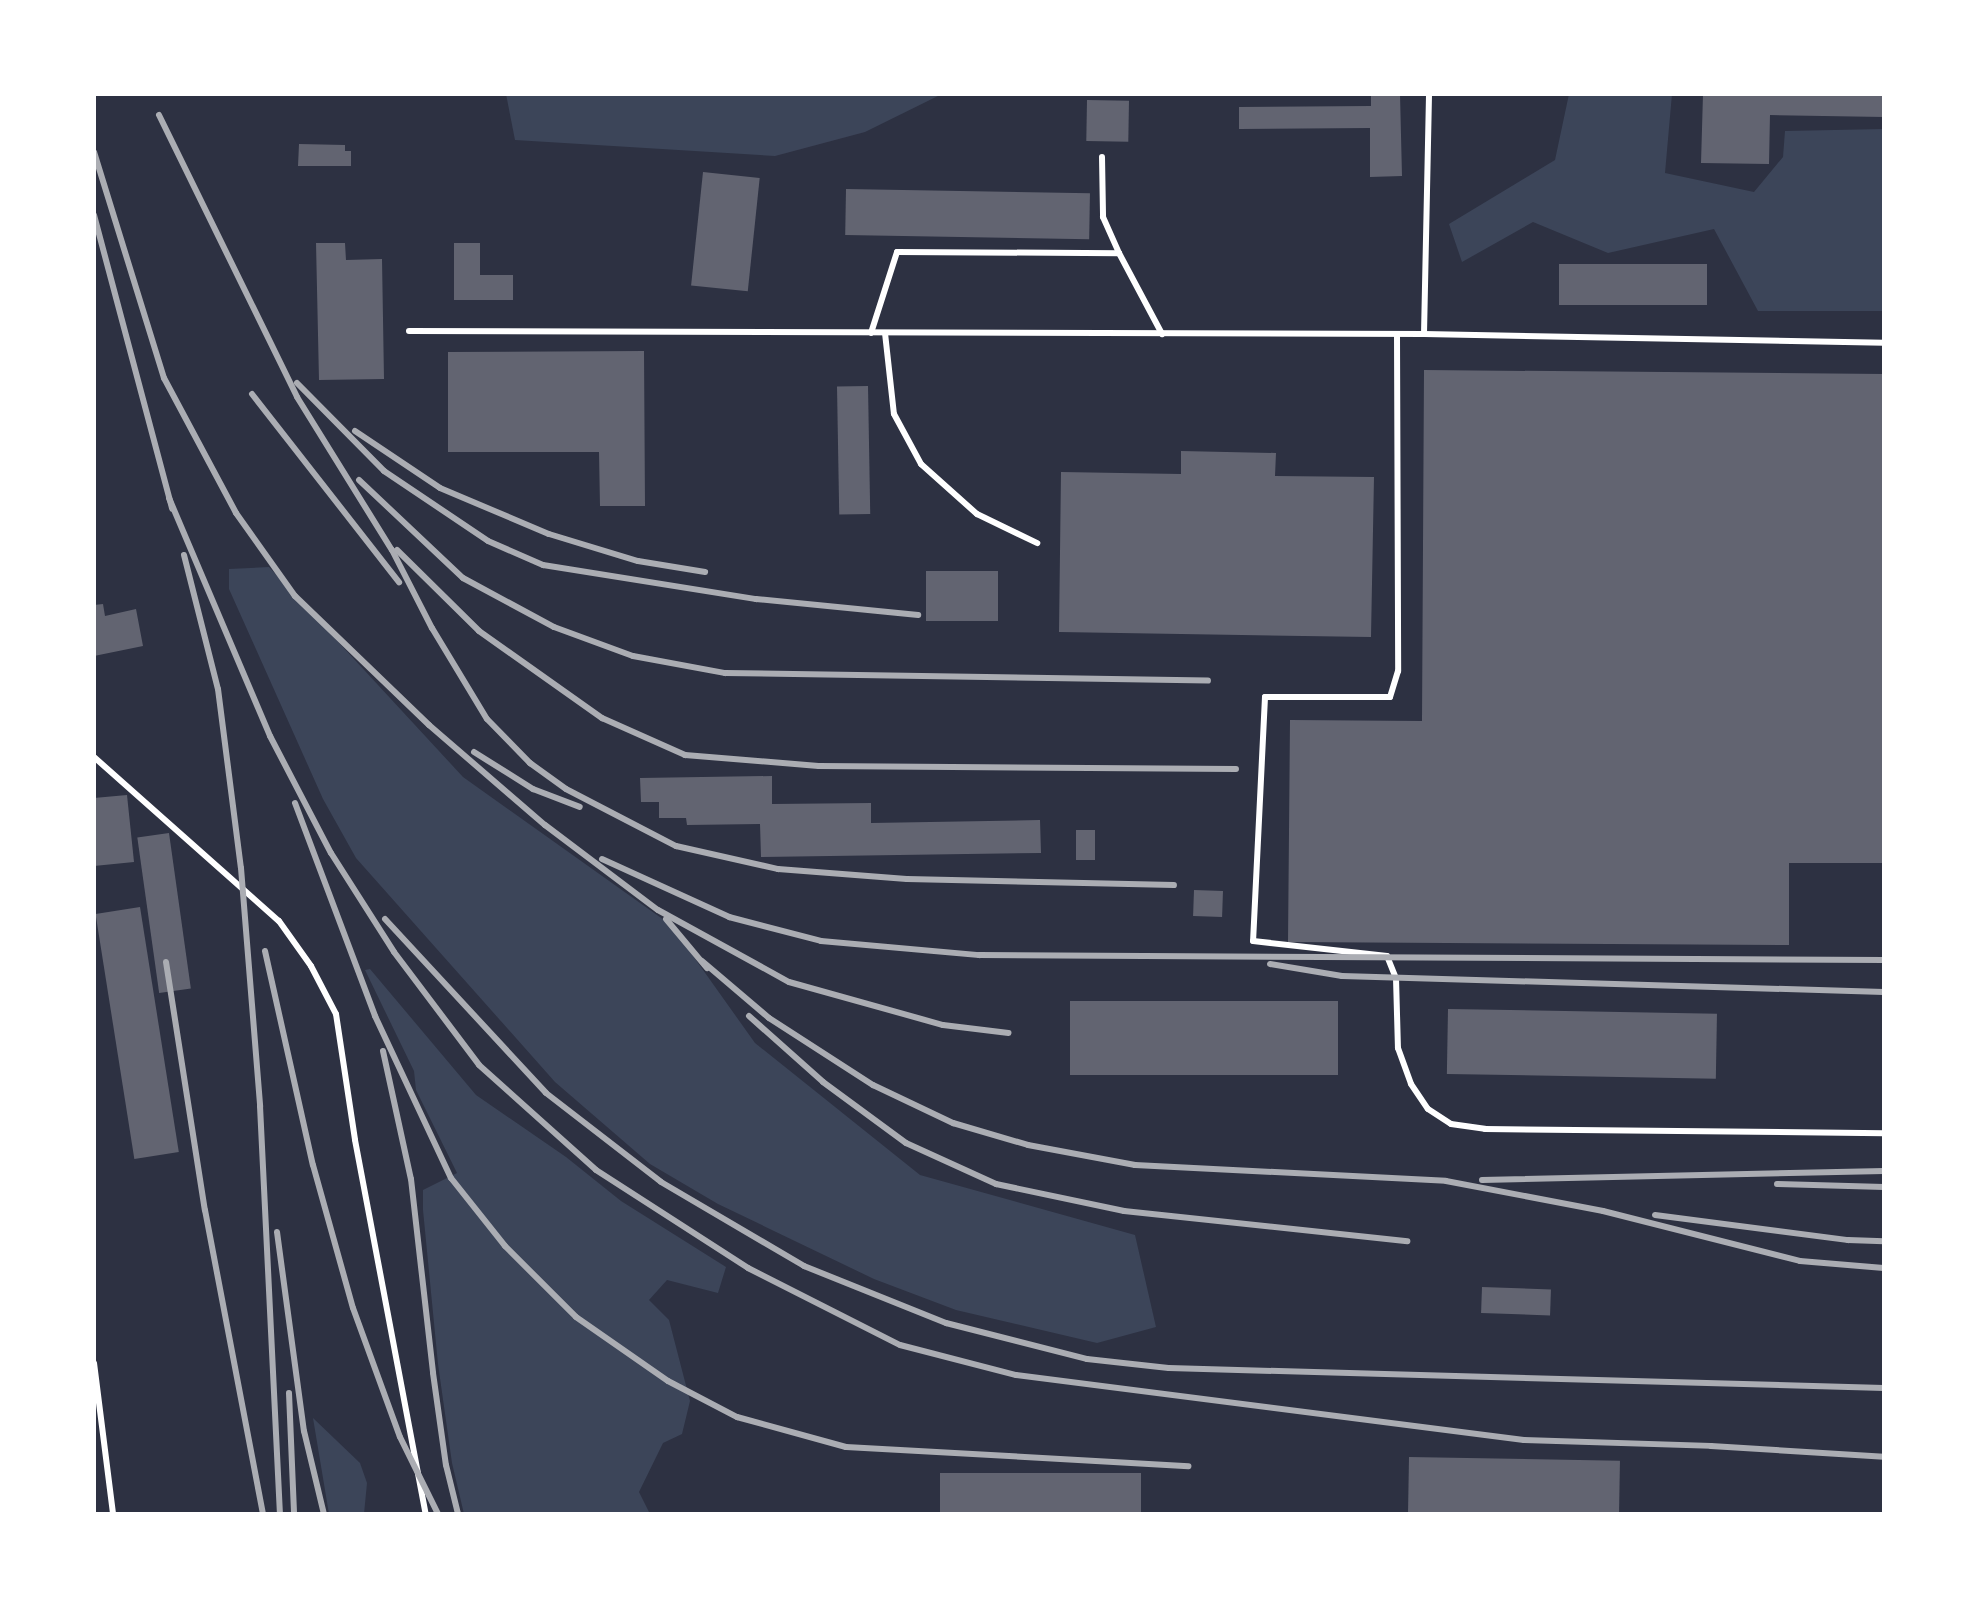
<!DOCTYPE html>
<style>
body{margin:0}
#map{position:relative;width:1978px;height:1608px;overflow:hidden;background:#2d3142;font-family:"DM Sans",sans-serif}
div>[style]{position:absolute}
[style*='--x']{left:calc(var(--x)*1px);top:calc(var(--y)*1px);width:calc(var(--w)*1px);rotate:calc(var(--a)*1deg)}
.green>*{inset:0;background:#3c4559}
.building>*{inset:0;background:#626471;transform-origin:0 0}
.service>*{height:6px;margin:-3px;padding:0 3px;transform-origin:3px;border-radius:3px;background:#fff}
.rail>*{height:6px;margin:-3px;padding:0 3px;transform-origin:3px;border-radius:3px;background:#abadb3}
span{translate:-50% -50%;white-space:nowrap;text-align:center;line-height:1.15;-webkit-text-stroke:7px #fff;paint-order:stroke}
.frame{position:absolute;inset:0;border:96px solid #fff;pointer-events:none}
</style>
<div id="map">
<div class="green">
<div style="clip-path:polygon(506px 94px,942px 94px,865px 132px,775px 156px,515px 140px)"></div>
<div style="clip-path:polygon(1569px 94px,1672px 94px,1665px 173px,1754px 192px,1783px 157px,1785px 131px,1884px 129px,1884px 311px,1758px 311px,1714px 229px,1608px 253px,1533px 222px,1462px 262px,1449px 224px,1555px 160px)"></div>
<div style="clip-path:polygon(269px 567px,463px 777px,671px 925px,755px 1043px,920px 1175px,1135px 1235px,1156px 1327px,1097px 1343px,956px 1310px,874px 1279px,718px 1204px,650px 1164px,555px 1082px,356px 858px,323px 799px,229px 589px,229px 569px)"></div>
<div style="clip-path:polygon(370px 969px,476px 1095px,566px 1157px,621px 1201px,726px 1267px,718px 1293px,667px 1280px,649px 1300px,669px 1320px,690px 1401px,682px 1434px,663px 1443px,639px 1492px,650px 1514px,464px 1514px,452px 1463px,438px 1364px,423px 1210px,423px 1190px,457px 1173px,416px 1090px,414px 1071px,365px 970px)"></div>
<div style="clip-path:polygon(313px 1418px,360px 1463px,367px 1483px,364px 1514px,329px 1514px)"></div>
</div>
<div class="building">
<div style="clip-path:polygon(1371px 94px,1400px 94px,1402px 176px,1370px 177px,1370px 128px,1239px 129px,1239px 107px,1371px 106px)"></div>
<div style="clip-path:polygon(1703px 94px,1884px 94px,1884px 117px,1770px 115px,1769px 164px,1701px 163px)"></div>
<div style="left:1087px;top:100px;width:42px;height:41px;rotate:1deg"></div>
<div style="clip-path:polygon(299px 144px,345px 145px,345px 151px,351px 151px,351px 166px,298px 166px)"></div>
<div style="left:703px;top:172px;width:57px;height:114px;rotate:6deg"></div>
<div style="left:846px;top:189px;width:244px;height:46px;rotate:1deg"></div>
<div style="clip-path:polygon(316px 243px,345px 243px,346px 260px,382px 259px,384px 379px,319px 380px)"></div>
<div style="clip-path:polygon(454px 243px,480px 243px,480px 275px,513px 275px,513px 300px,454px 300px)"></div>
<div style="left:1559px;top:264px;width:148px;height:41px"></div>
<div style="clip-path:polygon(644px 351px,645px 506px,600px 506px,599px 452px,448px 452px,448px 352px)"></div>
<div style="clip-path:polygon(1424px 370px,1884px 374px,1884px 863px,1789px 863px,1789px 945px,1288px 942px,1290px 720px,1422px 721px)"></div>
<div style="left:868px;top:386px;width:128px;height:31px;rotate:89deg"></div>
<div style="clip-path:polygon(1181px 451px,1276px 453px,1275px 476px,1374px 477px,1371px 637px,1059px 632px,1061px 472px,1181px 474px)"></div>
<div style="left:998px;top:571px;width:50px;height:72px;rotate:90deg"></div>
<div style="clip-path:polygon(103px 604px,105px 616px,136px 609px,143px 646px,94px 656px,94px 605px)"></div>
<div style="clip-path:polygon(772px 776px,772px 804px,871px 803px,871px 823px,1040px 820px,1041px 853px,761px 857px,760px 824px,687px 825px,686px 818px,659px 818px,659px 802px,641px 802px,640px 778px)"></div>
<div style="clip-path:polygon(127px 795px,134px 862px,94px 866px,94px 798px)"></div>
<div style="left:1076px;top:830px;width:19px;height:30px"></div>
<div style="left:169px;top:833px;width:157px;height:32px;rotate:82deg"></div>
<div style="left:1194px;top:890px;width:29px;height:26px;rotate:2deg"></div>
<div style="left:140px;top:907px;width:248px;height:45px;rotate:81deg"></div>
<div style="left:1070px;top:1001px;width:268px;height:74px"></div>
<div style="left:1448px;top:1009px;width:269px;height:65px;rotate:1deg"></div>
<div style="left:1482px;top:1287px;width:69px;height:26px;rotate:2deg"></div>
<div style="left:1409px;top:1457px;width:211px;height:57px;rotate:1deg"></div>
<div style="left:940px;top:1473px;width:201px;height:41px"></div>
</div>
<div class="service">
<div style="--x:1102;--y:157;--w:60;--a:89"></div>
<div style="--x:1103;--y:217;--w:39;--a:66"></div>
<div style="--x:409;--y:331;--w:1015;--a:0.17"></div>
<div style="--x:1424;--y:334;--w:460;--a:1.1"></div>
<div style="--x:871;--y:333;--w:85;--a:-72.2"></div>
<div style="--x:897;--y:252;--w:222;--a:0.3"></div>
<div style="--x:1119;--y:253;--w:92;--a:62"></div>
<div style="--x:885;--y:333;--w:81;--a:83.7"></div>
<div style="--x:894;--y:414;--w:57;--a:61.6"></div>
<div style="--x:921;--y:464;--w:75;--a:41.8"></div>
<div style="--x:977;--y:514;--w:67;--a:25.8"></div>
<div style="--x:1397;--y:334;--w:337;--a:89.8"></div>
<div style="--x:1398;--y:671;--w:27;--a:107"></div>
<div style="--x:1390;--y:697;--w:125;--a:180"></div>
<div style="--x:1265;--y:697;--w:244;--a:92.8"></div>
<div style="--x:1253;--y:941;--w:135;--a:6.4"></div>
<div style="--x:1387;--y:956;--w:24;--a:68"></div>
<div style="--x:1396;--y:978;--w:70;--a:88.4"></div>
<div style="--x:1398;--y:1048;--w:38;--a:70"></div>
<div style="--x:1411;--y:1084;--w:30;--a:56"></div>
<div style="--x:1428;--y:1109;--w:27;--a:33"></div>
<div style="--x:1451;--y:1124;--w:34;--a:8"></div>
<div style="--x:1485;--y:1129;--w:399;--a:0.6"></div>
<div style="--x:1424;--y:334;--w:240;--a:-88.8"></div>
<div style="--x:94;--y:757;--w:247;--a:41.6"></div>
<div style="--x:279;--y:921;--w:55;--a:54.6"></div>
<div style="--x:311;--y:966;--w:54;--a:62.5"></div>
<div style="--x:336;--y:1014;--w:127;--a:81.4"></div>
<div style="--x:355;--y:1140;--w:381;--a:79.3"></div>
<div style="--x:94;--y:1363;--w:152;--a:82.8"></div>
</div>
<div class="rail">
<div style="--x:159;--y:115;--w:314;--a:63.9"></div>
<div style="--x:297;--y:397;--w:180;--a:58.2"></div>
<div style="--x:392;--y:550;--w:88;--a:62.9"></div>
<div style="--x:432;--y:628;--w:106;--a:58.9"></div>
<div style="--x:487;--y:719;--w:62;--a:45.7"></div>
<div style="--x:530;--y:763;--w:44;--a:35.8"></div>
<div style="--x:566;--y:789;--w:124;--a:27.4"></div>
<div style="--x:676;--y:846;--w:105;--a:12.7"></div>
<div style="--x:778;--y:869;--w:129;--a:4.4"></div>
<div style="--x:907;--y:879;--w:267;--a:1.3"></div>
<div style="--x:94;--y:152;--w:237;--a:72.8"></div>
<div style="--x:164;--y:378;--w:153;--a:61.9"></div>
<div style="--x:236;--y:513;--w:102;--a:54.6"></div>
<div style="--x:295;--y:596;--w:186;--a:43.9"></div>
<div style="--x:429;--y:725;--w:153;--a:40.8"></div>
<div style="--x:545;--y:825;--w:141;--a:37"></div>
<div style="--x:658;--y:910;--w:149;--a:28.8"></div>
<div style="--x:789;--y:982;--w:160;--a:15.6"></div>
<div style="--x:943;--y:1025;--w:66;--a:6.9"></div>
<div style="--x:94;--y:215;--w:304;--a:75.1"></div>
<div style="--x:297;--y:383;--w:124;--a:45.3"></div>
<div style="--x:384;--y:471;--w:125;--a:33.9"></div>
<div style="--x:488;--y:541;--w:60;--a:23.6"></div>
<div style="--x:543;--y:565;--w:216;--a:9.1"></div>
<div style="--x:756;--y:599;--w:163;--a:5.6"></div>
<div style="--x:252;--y:394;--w:239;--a:52"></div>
<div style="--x:355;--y:431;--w:102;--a:33.8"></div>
<div style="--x:440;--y:488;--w:118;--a:22.9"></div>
<div style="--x:549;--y:534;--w:93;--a:16.9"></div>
<div style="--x:638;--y:561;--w:68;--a:9.3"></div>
<div style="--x:359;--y:480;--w:143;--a:43.3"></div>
<div style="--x:463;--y:578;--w:103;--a:28.3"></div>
<div style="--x:554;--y:627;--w:84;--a:20.2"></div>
<div style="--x:633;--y:656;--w:94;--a:10.5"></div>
<div style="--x:725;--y:673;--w:483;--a:0.9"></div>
<div style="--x:169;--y:498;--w:259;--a:67"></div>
<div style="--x:270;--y:736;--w:132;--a:62.5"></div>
<div style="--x:331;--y:853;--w:117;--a:57.5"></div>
<div style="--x:394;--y:952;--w:141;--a:53"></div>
<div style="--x:479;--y:1065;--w:157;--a:41.9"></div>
<div style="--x:596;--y:1170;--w:181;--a:32.8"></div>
<div style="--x:748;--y:1268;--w:170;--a:26.9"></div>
<div style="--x:900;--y:1345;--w:120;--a:14.5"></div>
<div style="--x:1016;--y:1375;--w:512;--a:7.29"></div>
<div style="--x:1524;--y:1440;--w:187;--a:1.8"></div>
<div style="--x:1711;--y:1446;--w:173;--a:3.6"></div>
<div style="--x:397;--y:550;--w:115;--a:44.6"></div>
<div style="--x:479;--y:631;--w:151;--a:35.3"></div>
<div style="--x:602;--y:718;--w:91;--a:24"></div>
<div style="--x:685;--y:755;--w:134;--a:4.7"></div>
<div style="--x:819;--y:766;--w:417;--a:0.4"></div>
<div style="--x:184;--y:555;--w:138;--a:75.8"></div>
<div style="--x:218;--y:689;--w:180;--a:82.7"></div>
<div style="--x:241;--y:868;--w:239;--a:85.4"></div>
<div style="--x:260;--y:1106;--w:408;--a:87.2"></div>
<div style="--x:474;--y:752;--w:70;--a:32.1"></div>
<div style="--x:533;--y:789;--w:50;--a:21"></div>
<div style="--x:295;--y:803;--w:228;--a:69.4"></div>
<div style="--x:375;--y:1016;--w:179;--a:64.9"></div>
<div style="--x:451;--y:1178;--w:87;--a:51.5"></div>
<div style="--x:505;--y:1246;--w:100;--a:45"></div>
<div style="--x:576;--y:1317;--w:112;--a:34.8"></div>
<div style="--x:668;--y:1381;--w:78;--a:27.6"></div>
<div style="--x:737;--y:1417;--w:113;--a:15.4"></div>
<div style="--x:846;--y:1447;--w:343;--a:3.2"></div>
<div style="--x:602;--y:859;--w:140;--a:24.5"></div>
<div style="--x:729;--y:917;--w:95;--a:14.6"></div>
<div style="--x:821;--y:941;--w:159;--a:5.1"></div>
<div style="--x:979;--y:955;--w:905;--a:0.32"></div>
<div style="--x:385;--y:919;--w:237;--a:47.2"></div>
<div style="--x:546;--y:1093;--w:145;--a:37.7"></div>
<div style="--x:661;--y:1182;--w:166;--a:30.4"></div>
<div style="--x:804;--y:1266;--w:153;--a:21.9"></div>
<div style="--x:946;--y:1323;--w:146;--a:14.3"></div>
<div style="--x:1087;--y:1359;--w:82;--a:6.3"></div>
<div style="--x:1169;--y:1368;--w:715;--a:1.6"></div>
<div style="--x:666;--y:919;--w:64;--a:50.1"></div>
<div style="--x:265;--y:951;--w:219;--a:77.4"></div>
<div style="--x:313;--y:1165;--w:148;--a:74.4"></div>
<div style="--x:353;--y:1308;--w:137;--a:70"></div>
<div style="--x:400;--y:1437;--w:86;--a:63.7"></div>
<div style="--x:702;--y:961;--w:88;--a:40.4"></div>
<div style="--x:769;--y:1018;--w:124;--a:32.8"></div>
<div style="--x:873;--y:1085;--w:89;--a:25.4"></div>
<div style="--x:953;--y:1123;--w:78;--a:16.3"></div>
<div style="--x:1028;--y:1145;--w:109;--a:10.6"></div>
<div style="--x:1135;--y:1165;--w:311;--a:2.9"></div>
<div style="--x:1446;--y:1181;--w:160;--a:10.8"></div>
<div style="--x:1603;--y:1211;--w:203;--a:14.2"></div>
<div style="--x:1800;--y:1261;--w:84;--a:4.8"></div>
<div style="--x:166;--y:962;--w:251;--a:81.1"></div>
<div style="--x:205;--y:1210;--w:309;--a:79.2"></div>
<div style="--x:1270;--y:964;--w:73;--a:9.5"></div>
<div style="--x:1342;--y:976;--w:542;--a:1.69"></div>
<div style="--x:749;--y:1016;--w:99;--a:41.7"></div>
<div style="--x:823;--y:1082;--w:103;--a:36.3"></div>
<div style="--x:906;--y:1143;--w:99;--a:24.5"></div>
<div style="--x:996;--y:1184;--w:131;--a:11.9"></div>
<div style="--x:1124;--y:1211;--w:285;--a:6.1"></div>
<div style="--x:383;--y:1051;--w:131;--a:77.7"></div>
<div style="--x:411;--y:1179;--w:195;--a:83.5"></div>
<div style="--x:433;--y:1373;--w:93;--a:82"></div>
<div style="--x:446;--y:1465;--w:50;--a:76.2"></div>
<div style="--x:1482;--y:1180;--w:402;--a:-1.3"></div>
<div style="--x:1777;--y:1184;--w:107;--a:1.6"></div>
<div style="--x:1655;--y:1215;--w:195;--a:7.4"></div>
<div style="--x:1848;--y:1240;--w:36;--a:2"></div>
<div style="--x:277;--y:1232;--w:201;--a:82.3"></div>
<div style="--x:304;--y:1431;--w:85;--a:76.5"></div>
<div style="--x:289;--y:1393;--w:121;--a:87.6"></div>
</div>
<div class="frame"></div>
</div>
